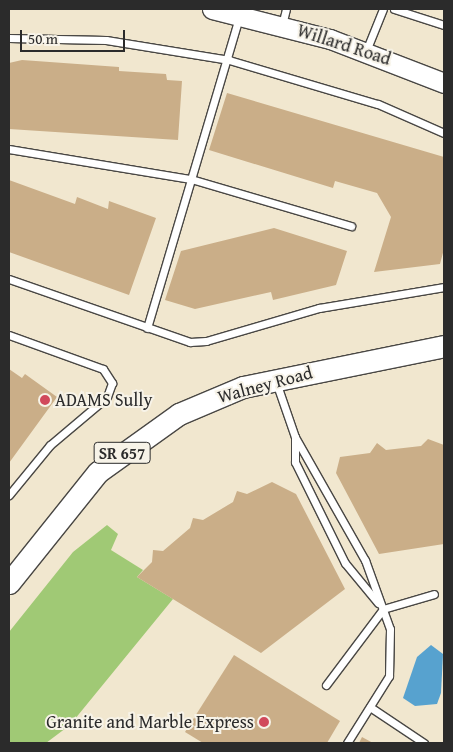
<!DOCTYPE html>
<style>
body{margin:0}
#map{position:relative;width:453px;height:752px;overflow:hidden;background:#f1e7cf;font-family:"Gentium Book Plus",serif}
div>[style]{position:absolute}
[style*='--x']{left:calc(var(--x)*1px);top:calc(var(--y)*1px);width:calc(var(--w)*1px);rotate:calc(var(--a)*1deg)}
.green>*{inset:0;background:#a0c975}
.water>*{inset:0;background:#57a2cf}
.building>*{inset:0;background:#caae88}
.roads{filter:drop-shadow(1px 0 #494744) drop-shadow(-1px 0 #494744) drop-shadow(0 1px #494744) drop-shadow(0 -1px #494744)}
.lane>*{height:7px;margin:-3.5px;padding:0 3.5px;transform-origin:3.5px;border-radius:3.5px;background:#fff}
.secondary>*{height:19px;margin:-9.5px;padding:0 9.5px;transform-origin:9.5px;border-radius:9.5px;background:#fff}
.primary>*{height:21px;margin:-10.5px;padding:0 10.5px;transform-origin:10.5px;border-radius:10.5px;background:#fff}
.dots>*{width:14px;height:14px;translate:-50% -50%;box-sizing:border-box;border:2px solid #f7f3e8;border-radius:50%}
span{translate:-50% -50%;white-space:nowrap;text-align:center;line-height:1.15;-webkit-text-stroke:4px #f7f3e8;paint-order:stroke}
.shield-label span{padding:1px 4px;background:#f7f3e8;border:1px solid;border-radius:4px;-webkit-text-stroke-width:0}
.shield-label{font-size:16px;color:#2b2b2b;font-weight:700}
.street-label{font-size:18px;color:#2b2b2b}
.poi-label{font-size:18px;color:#2b2b2b}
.left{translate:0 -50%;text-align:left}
.right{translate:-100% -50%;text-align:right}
.frame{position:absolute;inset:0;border:10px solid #2b2b2b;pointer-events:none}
.scale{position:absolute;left:20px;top:30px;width:105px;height:22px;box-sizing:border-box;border:2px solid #2b2b2b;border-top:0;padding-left:6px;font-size:15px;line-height:18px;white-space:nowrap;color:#2b2b2b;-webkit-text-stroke:4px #f7f3e8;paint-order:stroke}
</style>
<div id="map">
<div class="green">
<div style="clip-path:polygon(107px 525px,118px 534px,111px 550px,143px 570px,137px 577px,173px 599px,70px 725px,46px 743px,9px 743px,9px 632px,73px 552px)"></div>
</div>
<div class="water">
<div style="clip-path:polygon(431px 645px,443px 654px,441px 693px,437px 704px,415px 706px,403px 698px,417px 657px)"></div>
</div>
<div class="building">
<div style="clip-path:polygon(22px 60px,119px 67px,119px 71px,166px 74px,167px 80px,182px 81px,178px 140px,9px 129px,9px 63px)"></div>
<div style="clip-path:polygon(227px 93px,444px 157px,444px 249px,440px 264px,374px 272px,391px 217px,377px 193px,335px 181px,333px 188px,209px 150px)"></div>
<div style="clip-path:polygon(9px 180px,75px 204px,77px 197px,108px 209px,109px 201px,156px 218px,129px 295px,9px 252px)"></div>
<div style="clip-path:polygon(274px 228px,347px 251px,336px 285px,273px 300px,271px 292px,195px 309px,165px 300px,181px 251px)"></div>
<div style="clip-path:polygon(9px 369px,22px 378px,25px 374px,57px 397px,9px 463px)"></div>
<div style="clip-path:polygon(428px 439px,444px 445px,444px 544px,379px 554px,336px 473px,340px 457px,370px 453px,377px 443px,386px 450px,421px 446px)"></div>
<div style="clip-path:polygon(272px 482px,296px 494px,345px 589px,261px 653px,137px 577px,152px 562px,153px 550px,163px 551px,190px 528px,193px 518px,203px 520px,233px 502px,237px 491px,247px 494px)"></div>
<div style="clip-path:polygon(234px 655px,340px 721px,327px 743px,203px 743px,185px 732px)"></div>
<div style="clip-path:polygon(362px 737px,373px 743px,359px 743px)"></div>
</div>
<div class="roads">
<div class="lane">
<div style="--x:394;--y:9;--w:52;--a:17.7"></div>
<div style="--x:282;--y:25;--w:16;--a:-76"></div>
<div style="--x:9;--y:38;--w:97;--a:1.2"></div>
<div style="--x:106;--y:40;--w:125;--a:9.2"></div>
<div style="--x:229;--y:60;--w:155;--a:16.5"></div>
<div style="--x:378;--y:104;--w:72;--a:23.7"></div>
<div style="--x:366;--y:51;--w:45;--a:-68"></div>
<div style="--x:9;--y:149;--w:184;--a:9.4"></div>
<div style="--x:191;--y:179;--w:167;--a:16.4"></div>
<div style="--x:9;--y:279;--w:192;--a:19.2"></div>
<div style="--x:190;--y:342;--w:16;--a:-4"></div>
<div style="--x:206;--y:341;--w:118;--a:-16.3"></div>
<div style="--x:319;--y:308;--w:127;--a:-9.5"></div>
<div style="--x:147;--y:328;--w:324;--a:-73.5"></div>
<div style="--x:9;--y:335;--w:100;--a:19.9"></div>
<div style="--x:103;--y:369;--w:17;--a:57"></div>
<div style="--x:112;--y:383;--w:15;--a:110"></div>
<div style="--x:107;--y:397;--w:75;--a:139.9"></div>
<div style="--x:50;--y:445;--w:65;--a:129.4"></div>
<div style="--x:276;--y:382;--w:58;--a:70.9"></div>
<div style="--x:295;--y:437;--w:142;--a:60.4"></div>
<div style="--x:365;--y:560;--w:73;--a:70.1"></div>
<div style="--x:390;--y:629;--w:47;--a:91.2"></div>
<div style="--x:389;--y:676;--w:79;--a:122.1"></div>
<div style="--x:295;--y:437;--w:25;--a:90"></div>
<div style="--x:295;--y:462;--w:113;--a:63.7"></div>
<div style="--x:345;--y:563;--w:52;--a:50.5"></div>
<div style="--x:326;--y:685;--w:95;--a:-53.1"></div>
<div style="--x:383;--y:609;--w:53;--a:-16.4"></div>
<div style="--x:370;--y:707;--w:65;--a:33.7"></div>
</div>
<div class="secondary">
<div style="--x:212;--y:9;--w:122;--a:14.3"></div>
<div style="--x:330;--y:39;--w:122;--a:21.1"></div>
</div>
<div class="primary">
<div style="--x:9;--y:583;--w:142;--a:-51.3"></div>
<div style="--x:98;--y:472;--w:100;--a:-35.6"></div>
<div style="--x:179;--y:414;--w:69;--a:-22.9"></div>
<div style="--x:243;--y:387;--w:205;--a:-11.5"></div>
</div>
</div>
<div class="dots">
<div style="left:45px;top:400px;background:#d1495b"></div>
<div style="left:264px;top:722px;background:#d1495b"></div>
</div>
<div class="shield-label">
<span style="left:122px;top:453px">SR 657</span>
</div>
<div class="street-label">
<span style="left:344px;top:45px;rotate:18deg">Willard Road</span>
<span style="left:265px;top:385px;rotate:-15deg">Walney Road</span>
</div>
<div class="poi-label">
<span class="left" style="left:55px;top:400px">ADAMS Sully</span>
<span class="right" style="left:254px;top:722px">Granite and Marble Express</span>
</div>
<div class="frame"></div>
<div class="scale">50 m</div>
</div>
